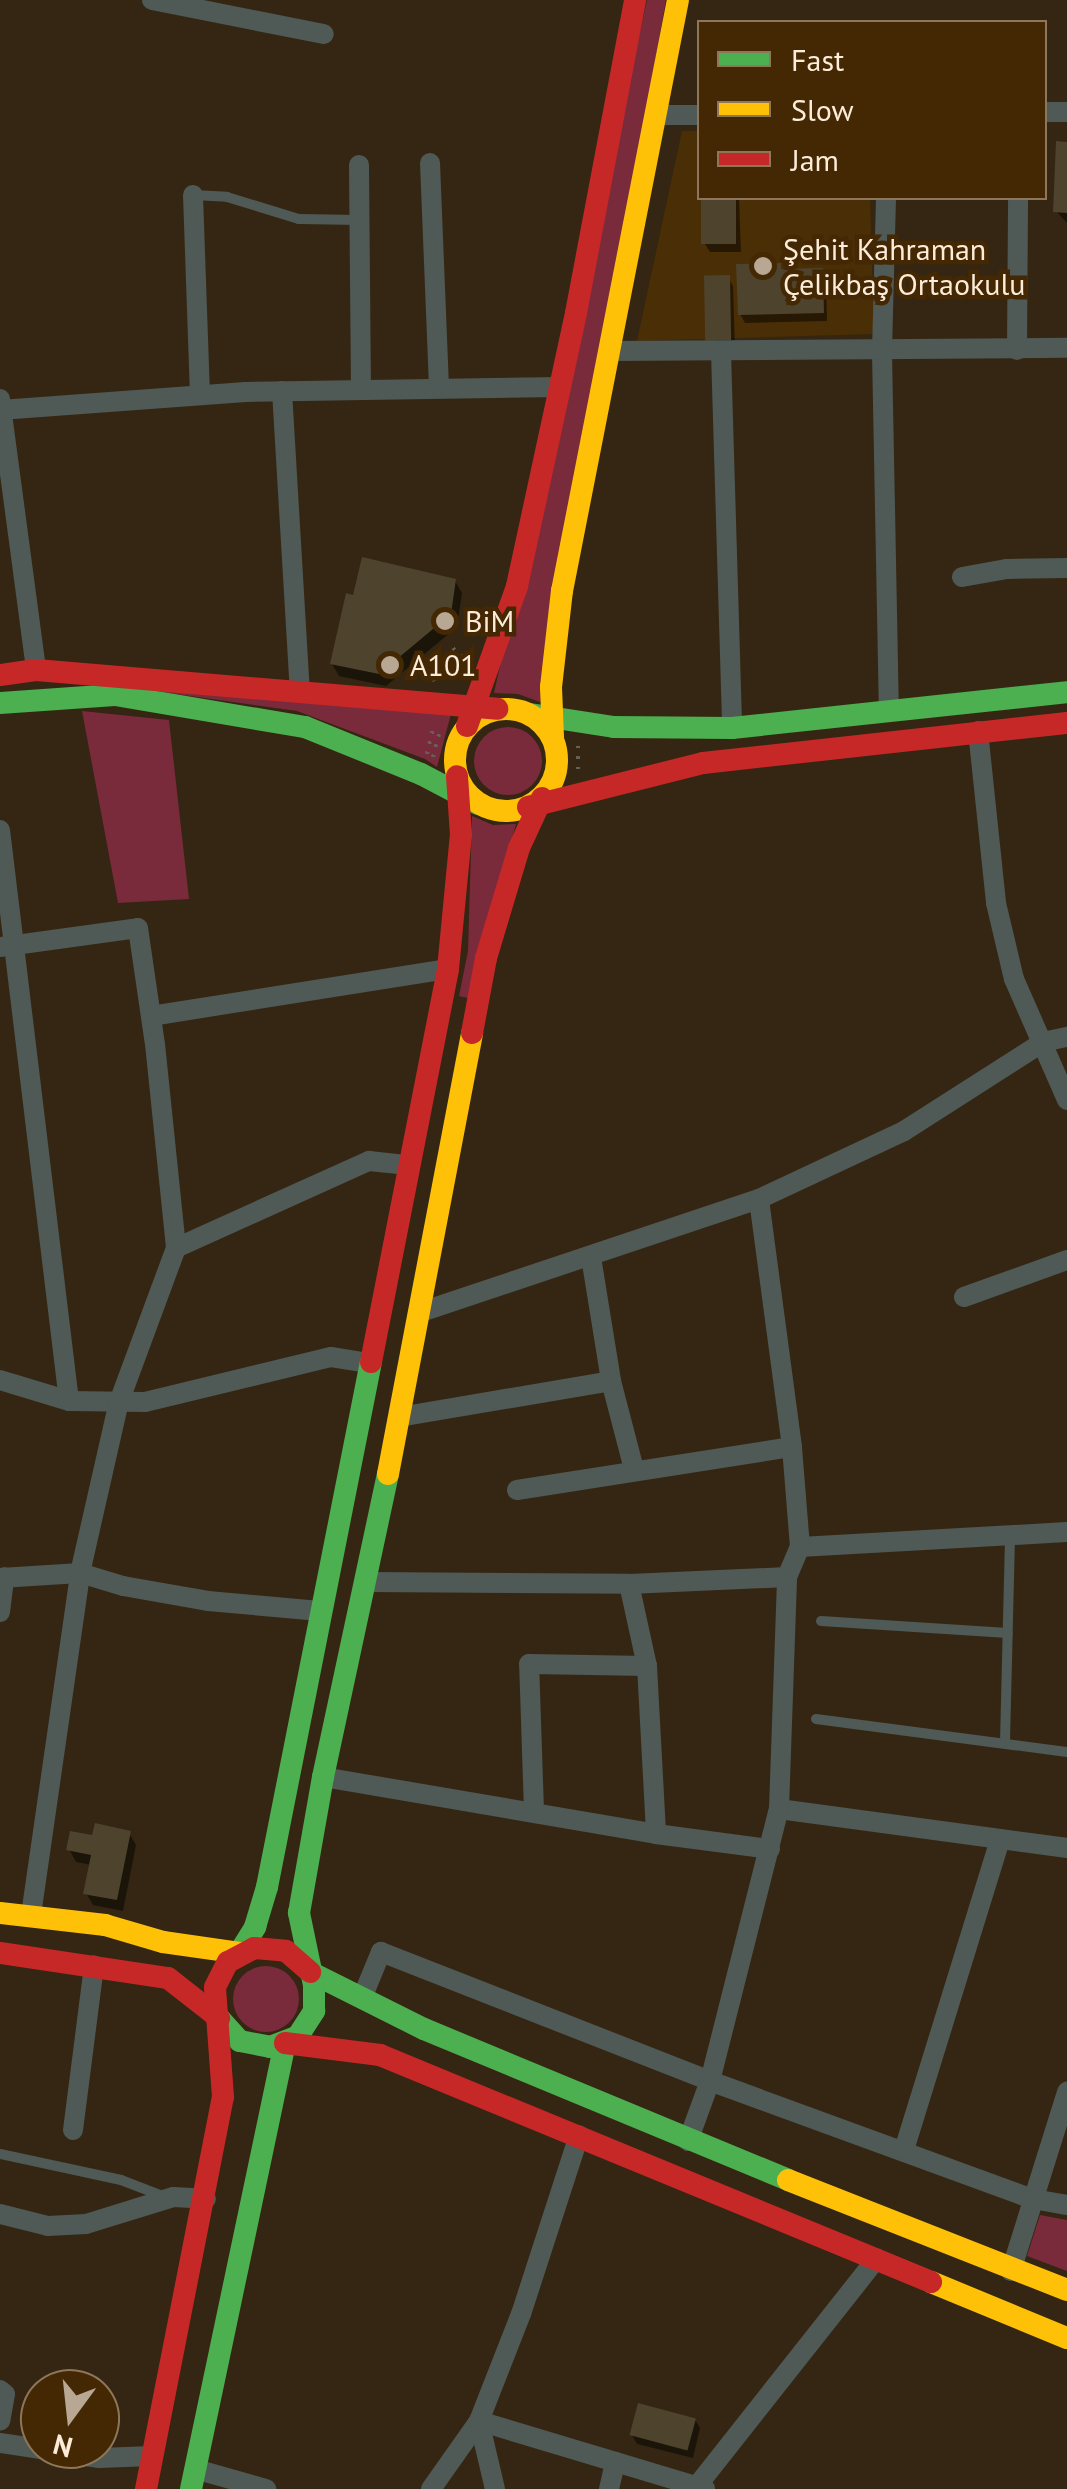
<!DOCTYPE html>
<meta charset="utf-8">
<style>
body{margin:0}
#map{position:relative;width:1067px;height:2489px;overflow:hidden;background:#342612;font-family:"PT Sans",sans-serif}
div>[style]{position:absolute}
[style*='--x']{left:calc(var(--x)*1px);top:calc(var(--y)*1px);width:calc(var(--w)*1px);rotate:calc(var(--a)*1deg)}
.built>*{inset:0;background:#4a2e06}
.green>*{inset:0;background:#792a3b}
.round{border-radius:50%}
.shadow>*{inset:0;background:#0007}
.building>*{inset:0;background:#4e432d;transform-origin:0 0}
.path>*{height:4px;margin-top:-2px;transform-origin:0;background:repeating-linear-gradient(90deg,#626259 0 2.5px,transparent 0 10.5px)}
.lane>*{height:10px;margin:-5px;padding:0 5px;transform-origin:5px;border-radius:5px;background:#4f5955}
.street>*{height:20px;margin:-10px;padding:0 10px;transform-origin:10px;border-radius:10px;background:#4f5955}
.fast>*{height:22px;margin:-11px;padding:0 11px;transform-origin:11px;border-radius:11px;background:#4caf50}
.slow>*{height:22px;margin:-11px;padding:0 11px;transform-origin:11px;border-radius:11px;background:#ffc107}
.slow>.ring{margin:-11px;padding:0;box-sizing:content-box;background:none;border:22px solid #ffc107;border-radius:50%}
.jam>*{height:22px;margin:-11px;padding:0 11px;transform-origin:11px;border-radius:11px;background:#c62828}
.dots>*{width:28px;height:28px;translate:-50% -50%;box-sizing:border-box;border:5px solid #432803;border-radius:50%}
span{translate:-50% -50%;white-space:nowrap;text-align:center;line-height:1.15;-webkit-text-stroke:9px #432803;paint-order:stroke}
.poi-label{font-size:30px;color:#fdecd9}
.left{translate:0 -50%;text-align:left}
.legend{position:absolute;left:697px;top:20px;width:350px;height:180px;box-sizing:border-box;background:#432803;border:2px solid #8d7659;margin:0;padding:12px 18px;list-style:none;font-size:30px;color:#fdecd9}
.legend li{display:flex;align-items:center;gap:20px;height:50px}
.legend b{width:50px;border:2px solid #8d7659}
.north{position:absolute;left:20px;top:2369px;width:100px;height:100px;box-sizing:border-box;background:#432803;border:2px solid #8d7659;border-radius:50%;rotate:195deg;font-size:28px;font-weight:700;line-height:40px;text-align:center;color:#fdecd9}
.north::after{content:'';display:block;margin:auto;width:35px;height:45px;background:#b7a793;clip-path:polygon(50% 0,100% 100%,50% 72%,0 100%)}
</style>
<div id="map">
<div class="built">
<div style="clip-path:polygon(682px 131px,699px 131px,700px 198px,870px 198px,874px 334px,637px 341px)"></div>
</div>
<div class="green">
<div style="clip-path:polygon(647px 0,666px 0,540px 702px,518px 694px,494px 693px)"></div>
<div style="clip-path:polygon(119px 686px,451px 714px,437px 767px,425px 759px,297px 711px)"></div>
<div style="clip-path:polygon(82px 711px,169px 720px,189px 899px,118px 903px)"></div>
<div class="round" style="left:474px;top:727px;width:68px;height:68px"></div>
<div style="clip-path:polygon(472px 816px,493px 825px,516px 824px,468px 998px,459px 996px,468px 951px)"></div>
<div class="round" style="left:233px;top:1966px;width:66px;height:66px"></div>
<div style="clip-path:polygon(1040px 2215px,1067px 2220px,1067px 2271px,1027px 2256px)"></div>
</div>
<div class="shadow">
<div style="clip-path:polygon(1067px 144px,1067px 223px,1056px 211px)"></div>
<div style="clip-path:polygon(704px 198px,739px 198px,741px 252px,710px 252px,705px 244px)"></div>
<div style="clip-path:polygon(739px 267px,821px 271px,826px 280px,827px 321px,745px 323px,740px 314px)"></div>
<div style="clip-path:polygon(728px 278px,733px 286px,735px 348px,713px 349px)"></div>
<div style="clip-path:polygon(455px 581px,462px 593px,457px 627px,386px 686px,339px 676px,332px 664px)"></div>
<div style="clip-path:polygon(129px 1833px,136px 1845px,123px 1911px,93px 1905px,86px 1893px,92px 1865px,76px 1862px,69px 1849px,94px 1838px)"></div>
<div style="clip-path:polygon(695px 2420px,700px 2428px,693px 2458px,637px 2444px,632px 2435px)"></div>
</div>
<div class="building">
<div style="clip-path:polygon(1056px 141px,1067px 142px,1067px 213px,1053px 212px)"></div>
<div style="left:701px;top:198px;width:35px;height:46px"></div>
<div style="clip-path:polygon(781px 263px,781px 269px,823px 268px,824px 313px,738px 315px,736px 264px)"></div>
<div style="left:730px;top:275px;width:65px;height:26px;rotate:89deg"></div>
<div style="clip-path:polygon(362px 557px,456px 579px,451px 614px,379px 674px,330px 664px,346px 593px,353px 595px)"></div>
<div style="clip-path:polygon(95px 1823px,131px 1831px,117px 1900px,83px 1894px,91px 1855px,66px 1850px,70px 1831px,92px 1835px)"></div>
<div style="left:638px;top:2403px;width:60px;height:33px;rotate:15deg"></div>
</div>
<div class="path">
<div style="--x:453;--y:648;--w:18;--a:47"></div>
<div style="--x:430;--y:669;--w:14;--a:69"></div>
<div style="--x:443;--y:680;--w:5;--a:-101"></div>
<div style="--x:442;--y:675;--w:25;--a:-37"></div>
<div style="--x:427;--y:754;--w:31;--a:-77"></div>
<div style="--x:433;--y:757;--w:30;--a:-75"></div>
<div style="--x:578;--y:769;--w:25;--a:-90"></div>
</div>
<div class="lane">
<div style="--x:193;--y:195;--w:34;--a:3"></div>
<div style="--x:227;--y:197;--w:75;--a:17"></div>
<div style="--x:299;--y:219;--w:60;--a:1"></div>
<div style="--x:821;--y:1621;--w:187;--a:3.7"></div>
<div style="--x:816;--y:1719;--w:253;--a:7.5"></div>
<div style="--x:1005;--y:1742;--w:207;--a:-88.6"></div>
<div style="--x:0;--y:2154;--w:124;--a:12.1"></div>
<div style="--x:121;--y:2180;--w:45;--a:20.9"></div>
</div>
<div class="street">
<div style="--x:152;--y:0;--w:175;--a:11.2"></div>
<div style="--x:1044;--y:112;--w:23;--a:0"></div>
<div style="--x:656;--y:115;--w:44;--a:0"></div>
<div style="--x:430;--y:163;--w:224;--a:87.7"></div>
<div style="--x:359;--y:165;--w:225;--a:89.5"></div>
<div style="--x:193;--y:195;--w:200;--a:88"></div>
<div style="--x:886;--y:198;--w:154;--a:91.5"></div>
<div style="--x:882;--y:352;--w:356;--a:88.9"></div>
<div style="--x:1017;--y:350;--w:152;--a:-89.6"></div>
<div style="--x:610;--y:351;--w:457;--a:-0.4"></div>
<div style="--x:721;--y:352;--w:376;--a:88.3"></div>
<div style="--x:282;--y:391;--w:301;--a:86.6"></div>
<div style="--x:0;--y:399;--w:273;--a:82.4"></div>
<div style="--x:0;--y:410;--w:246;--a:-4.2"></div>
<div style="--x:245;--y:392;--w:315;--a:-0.9"></div>
<div style="--x:962;--y:577;--w:46;--a:-10.1"></div>
<div style="--x:1007;--y:569;--w:60;--a:-1"></div>
<div style="--x:978;--y:731;--w:173;--a:84"></div>
<div style="--x:996;--y:903;--w:78;--a:76.7"></div>
<div style="--x:1014;--y:979;--w:132;--a:66.3"></div>
<div style="--x:0;--y:830;--w:575;--a:83.11"></div>
<div style="--x:0;--y:947;--w:139;--a:-7.8"></div>
<div style="--x:138;--y:928;--w:117;--a:81.7"></div>
<div style="--x:155;--y:1044;--w:205;--a:84.1"></div>
<div style="--x:176;--y:1248;--w:212;--a:-24.3"></div>
<div style="--x:369;--y:1161;--w:37;--a:6"></div>
<div style="--x:151;--y:1016;--w:301;--a:-9"></div>
<div style="--x:591;--y:1257;--w:126;--a:80.8"></div>
<div style="--x:611;--y:1381;--w:91;--a:75.4"></div>
<div style="--x:964;--y:1297;--w:109;--a:-19.8"></div>
<div style="--x:418;--y:1313;--w:360;--a:-18.5"></div>
<div style="--x:759;--y:1199;--w:160;--a:-25.1"></div>
<div style="--x:904;--y:1131;--w:165;--a:-32.6"></div>
<div style="--x:1043;--y:1042;--w:25;--a:-12"></div>
<div style="--x:0;--y:1380;--w:72;--a:16.9"></div>
<div style="--x:69;--y:1401;--w:76;--a:0.8"></div>
<div style="--x:145;--y:1402;--w:191;--a:-13.6"></div>
<div style="--x:331;--y:1357;--w:37;--a:9"></div>
<div style="--x:399;--y:1417;--w:215;--a:-9.6"></div>
<div style="--x:517;--y:1490;--w:278;--a:-8.9"></div>
<div style="--x:800;--y:1547;--w:267;--a:-3.2"></div>
<div style="--x:0;--y:1578;--w:80;--a:-3.6"></div>
<div style="--x:80;--y:1573;--w:45;--a:16.8"></div>
<div style="--x:123;--y:1586;--w:86;--a:10"></div>
<div style="--x:208;--y:1601;--w:112;--a:5.1"></div>
<div style="--x:368;--y:1582;--w:261;--a:0.4"></div>
<div style="--x:629;--y:1584;--w:158;--a:-2.5"></div>
<div style="--x:629;--y:1584;--w:84;--a:77.6"></div>
<div style="--x:647;--y:1666;--w:168;--a:86.9"></div>
<div style="--x:0;--y:1612;--w:35;--a:-83"></div>
<div style="--x:323;--y:1777;--w:338;--a:9.7"></div>
<div style="--x:656;--y:1834;--w:115;--a:7.5"></div>
<div style="--x:779;--y:1809;--w:291;--a:7.7"></div>
<div style="--x:534;--y:1811;--w:147;--a:-91.9"></div>
<div style="--x:529;--y:1664;--w:118;--a:1"></div>
<div style="--x:31;--y:1915;--w:345;--a:-81.8"></div>
<div style="--x:80;--y:1573;--w:175;--a:-77.2"></div>
<div style="--x:119;--y:1402;--w:164;--a:-69.7"></div>
<div style="--x:362;--y:1998;--w:50;--a:-67.6"></div>
<div style="--x:381;--y:1952;--w:353;--a:21.4"></div>
<div style="--x:710;--y:2081;--w:344;--a:20.1"></div>
<div style="--x:1033;--y:2199;--w:35;--a:10"></div>
<div style="--x:73;--y:2130;--w:166;--a:-82.7"></div>
<div style="--x:688;--y:2141;--w:64;--a:-69.9"></div>
<div style="--x:710;--y:2081;--w:281;--a:-75.8"></div>
<div style="--x:779;--y:1809;--w:232;--a:-88"></div>
<div style="--x:787;--y:1577;--w:33;--a:-67"></div>
<div style="--x:800;--y:1547;--w:100;--a:-94.6"></div>
<div style="--x:792;--y:1447;--w:250;--a:-97.6"></div>
<div style="--x:904;--y:2150;--w:325;--a:-72.8"></div>
<div style="--x:0;--y:2214;--w:49;--a:14"></div>
<div style="--x:48;--y:2226;--w:38;--a:-3"></div>
<div style="--x:86;--y:2224;--w:91;--a:-17.2"></div>
<div style="--x:173;--y:2197;--w:33;--a:3"></div>
<div style="--x:1011;--y:2271;--w:188;--a:-72.6"></div>
<div style="--x:0;--y:2390;--w:6;--a:39"></div>
<div style="--x:5;--y:2394;--w:27;--a:100"></div>
<div style="--x:479;--y:2421;--w:236;--a:16.7"></div>
<div style="--x:479;--y:2421;--w:70;--a:76.8"></div>
<div style="--x:0;--y:2443;--w:40;--a:8.5"></div>
<div style="--x:40;--y:2449;--w:60;--a:8.7"></div>
<div style="--x:99;--y:2458;--w:53;--a:-2.2"></div>
<div style="--x:195;--y:2469;--w:74;--a:15.7"></div>
<div style="--x:697;--y:2486;--w:290;--a:-51.7"></div>
<div style="--x:431;--y:2489;--w:83;--a:-54.8"></div>
<div style="--x:479;--y:2421;--w:115;--a:-68.6"></div>
<div style="--x:521;--y:2314;--w:188;--a:-72"></div>
<div style="--x:609;--y:2489;--w:28;--a:-77"></div>
</div>
<div class="fast">
<div style="--x:0;--y:703;--w:115;--a:-4"></div>
<div style="--x:115;--y:695;--w:193;--a:9.6"></div>
<div style="--x:305;--y:727;--w:125;--a:22.1"></div>
<div style="--x:421;--y:774;--w:64;--a:27.8"></div>
<div style="--x:530;--y:714;--w:85;--a:8.8"></div>
<div style="--x:614;--y:727;--w:118;--a:0.5"></div>
<div style="--x:732;--y:728;--w:337;--a:-6.1"></div>
<div style="--x:239;--y:1953;--w:31;--a:-58"></div>
<div style="--x:255;--y:1927;--w:42;--a:-73.3"></div>
<div style="--x:267;--y:1887;--w:535;--a:-78.8"></div>
<div style="--x:310;--y:1972;--w:127;--a:26.6"></div>
<div style="--x:424;--y:2029;--w:394;--a:22.5"></div>
<div style="--x:219;--y:2018;--w:31;--a:48"></div>
<div style="--x:240;--y:2041;--w:31;--a:11"></div>
<div style="--x:270;--y:2047;--w:30;--a:-21"></div>
<div style="--x:298;--y:2036;--w:30;--a:-57"></div>
<div style="--x:314;--y:2011;--w:26;--a:-90"></div>
<div style="--x:314;--y:1985;--w:74;--a:-101.8"></div>
<div style="--x:299;--y:1913;--w:138;--a:-80"></div>
<div style="--x:323;--y:1777;--w:310;--a:-77.9"></div>
<div style="--x:191;--y:2489;--w:456;--a:-78.1"></div>
</div>
<div class="slow">
<div class="ring" style="left:455px;top:709px;width:80px;height:80px"></div>
<div style="--x:553;--y:737;--w:50;--a:-92.3"></div>
<div style="--x:551;--y:687;--w:97;--a:-83.5"></div>
<div style="--x:562;--y:591;--w:602;--a:-78.9"></div>
<div style="--x:388;--y:1474;--w:449;--a:-79.2"></div>
<div style="--x:0;--y:1913;--w:106;--a:6.5"></div>
<div style="--x:105;--y:1925;--w:60;--a:16.3"></div>
<div style="--x:163;--y:1942;--w:77;--a:8.2"></div>
<div style="--x:788;--y:2180;--w:300;--a:21.5"></div>
<div style="--x:931;--y:2282;--w:147;--a:22.4"></div>
</div>
<div class="jam">
<div style="--x:0;--y:675;--w:36;--a:-8"></div>
<div style="--x:36;--y:670;--w:463;--a:4.8"></div>
<div style="--x:467;--y:726;--w:149;--a:-70.3"></div>
<div style="--x:517;--y:586;--w:279;--a:-77.8"></div>
<div style="--x:576;--y:313;--w:319;--a:-79.3"></div>
<div style="--x:528;--y:807;--w:180;--a:-14.1"></div>
<div style="--x:703;--y:763;--w:366;--a:-6.3"></div>
<div style="--x:472;--y:1033;--w:76;--a:-79.4"></div>
<div style="--x:486;--y:958;--w:115;--a:-73.3"></div>
<div style="--x:519;--y:848;--w:55;--a:-65.3"></div>
<div style="--x:371;--y:1362;--w:400;--a:-78.9"></div>
<div style="--x:448;--y:969;--w:135;--a:-84.5"></div>
<div style="--x:461;--y:835;--w:59;--a:-93.9"></div>
<div style="--x:0;--y:1953;--w:170;--a:8.5"></div>
<div style="--x:168;--y:1978;--w:65;--a:38.1"></div>
<div style="--x:285;--y:2043;--w:96;--a:7.2"></div>
<div style="--x:380;--y:2055;--w:596;--a:22.39"></div>
<div style="--x:146;--y:2489;--w:399;--a:-78.9"></div>
<div style="--x:223;--y:2097;--w:110;--a:-94.2"></div>
<div style="--x:215;--y:1987;--w:28;--a:-63"></div>
<div style="--x:228;--y:1962;--w:30;--a:-28"></div>
<div style="--x:254;--y:1948;--w:32;--a:5"></div>
<div style="--x:286;--y:1951;--w:32;--a:41"></div>
</div>
<div class="dots">
<div style="left:763px;top:266px;background:#b7a793"></div>
<div style="left:445px;top:621px;background:#b7a793"></div>
<div style="left:390px;top:665px;background:#b7a793"></div>
</div>
<div class="poi-label">
<span class="left" style="left:783px;top:266px">Şehit Kahraman<br>Çelikbaş Ortaokulu</span>
<span class="left" style="left:465px;top:621px">BiM</span>
<span class="left" style="left:410px;top:665px">A101</span>
</div>
<ul class="legend">
<li><b style="height:12px;background:#4caf50"></b>Fast</li>
<li><b style="height:12px;background:#ffc107"></b>Slow</li>
<li><b style="height:12px;background:#c62828"></b>Jam</li>
</ul>
<div class="north">N</div>
</div>
